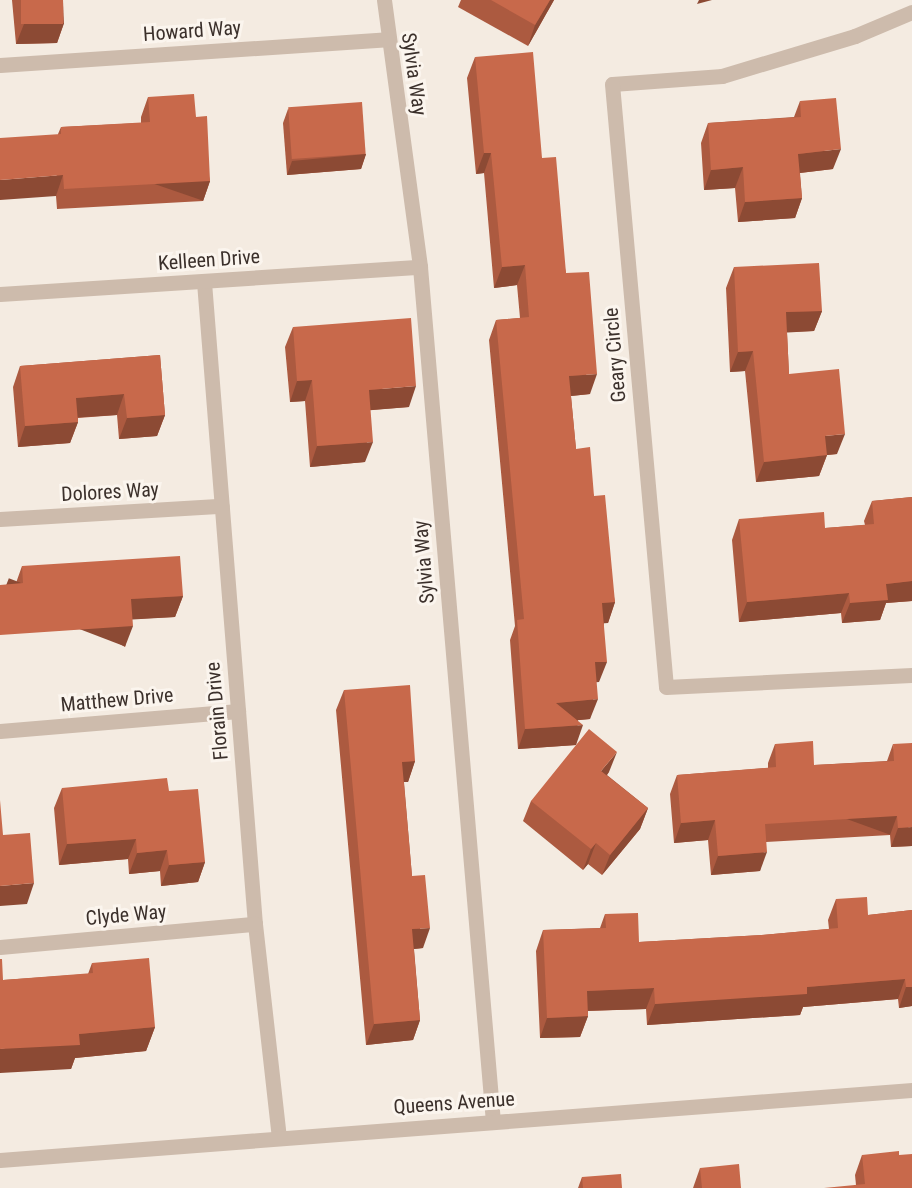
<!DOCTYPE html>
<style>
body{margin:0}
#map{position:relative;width:912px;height:1188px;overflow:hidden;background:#f4ebe1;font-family:"Roboto Condensed",sans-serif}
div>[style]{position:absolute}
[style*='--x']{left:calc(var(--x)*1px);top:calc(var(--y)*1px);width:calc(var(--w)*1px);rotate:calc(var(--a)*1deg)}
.minor>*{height:15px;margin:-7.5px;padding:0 7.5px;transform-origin:7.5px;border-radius:7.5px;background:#cdbbac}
.wall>*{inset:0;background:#ac5a40}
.shaded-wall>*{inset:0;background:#8c4a34;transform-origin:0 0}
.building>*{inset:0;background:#c8694b;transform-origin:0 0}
span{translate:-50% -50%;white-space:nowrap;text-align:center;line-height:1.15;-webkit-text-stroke:6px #fbf5ee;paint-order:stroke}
.street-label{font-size:20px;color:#3b302b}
</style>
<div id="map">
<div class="minor">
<div style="--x:384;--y:0;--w:269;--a:82.3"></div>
<div style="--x:420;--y:267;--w:858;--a:85.12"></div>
<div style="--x:912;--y:12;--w:62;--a:157.2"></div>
<div style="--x:855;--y:36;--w:139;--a:163.3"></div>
<div style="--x:722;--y:76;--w:110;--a:175.8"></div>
<div style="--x:612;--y:84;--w:605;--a:84.88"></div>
<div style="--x:666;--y:687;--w:246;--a:-2.8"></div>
<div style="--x:0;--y:65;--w:388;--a:-3.8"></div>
<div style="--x:204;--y:282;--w:644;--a:85.46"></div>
<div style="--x:255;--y:924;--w:214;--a:83.6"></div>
<div style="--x:0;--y:294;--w:421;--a:-3.7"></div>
<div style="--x:0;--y:519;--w:222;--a:-3.4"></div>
<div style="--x:0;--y:731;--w:239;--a:-4.8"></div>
<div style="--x:0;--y:947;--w:256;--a:-5.2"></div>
<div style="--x:0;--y:1160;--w:915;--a:-4.39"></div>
</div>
<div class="wall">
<div style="clip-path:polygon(12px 0,63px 0,64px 23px,57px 43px,16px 44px)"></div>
<div style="clip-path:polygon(461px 0,554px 0,528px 46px,458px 7px)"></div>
<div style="clip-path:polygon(475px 57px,542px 158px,566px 273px,590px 394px,571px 396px,576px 449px,594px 496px,615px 602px,608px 623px,604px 623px,599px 682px,596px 682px,590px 719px,578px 720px,576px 745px,518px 749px,510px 640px,515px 626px,489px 340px,496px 320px,520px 318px,517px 285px,494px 288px,484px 173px,476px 174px,467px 78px)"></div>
<div style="clip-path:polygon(148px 97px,196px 117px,210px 181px,203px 201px,57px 209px,56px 196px,58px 134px,61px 127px,141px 123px,141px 117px)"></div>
<div style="clip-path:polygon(800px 101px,833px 169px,800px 173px,802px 198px,795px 218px,738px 222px,735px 188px,704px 190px,701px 143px,708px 123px,794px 117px)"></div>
<div style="clip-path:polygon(288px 109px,366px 154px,361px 169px,287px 175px,283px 123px)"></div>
<div style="clip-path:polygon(734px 267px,822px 311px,814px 331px,787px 332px,789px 374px,837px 454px,827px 455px,819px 476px,756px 482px,745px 371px,730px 372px,726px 288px)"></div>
<div style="clip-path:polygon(293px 327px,409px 407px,370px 410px,365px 462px,310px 467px,305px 401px,290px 402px,285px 347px)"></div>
<div style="clip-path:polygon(160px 355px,165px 415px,157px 436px,119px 439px,117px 415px,78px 418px,78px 422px,70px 443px,18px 447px,13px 387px,20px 366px)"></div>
<div style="clip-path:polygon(912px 497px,912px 601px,886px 603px,880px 620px,842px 623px,841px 613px,739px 622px,732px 540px,739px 519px,825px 528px,865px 525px,864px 521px,872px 501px)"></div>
<div style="clip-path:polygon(22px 566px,183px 596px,175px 617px,132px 619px,125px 647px,16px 583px)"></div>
<div style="clip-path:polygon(344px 690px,415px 761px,408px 782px,404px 782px,412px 876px,423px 948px,414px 949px,420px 1020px,413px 1040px,366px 1045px,336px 710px)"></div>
<div style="clip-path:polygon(775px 744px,814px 765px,887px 761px,893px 744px,912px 846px,891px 847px,890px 835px,766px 842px,760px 871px,711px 875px,708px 840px,674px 843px,670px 794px,677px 775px,768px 768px,768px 763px)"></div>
<div style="clip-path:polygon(609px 772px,607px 775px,648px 808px,640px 829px,602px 875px,588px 864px,583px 870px,523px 821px,531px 801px)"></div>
<div style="clip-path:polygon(62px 788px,169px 791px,205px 862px,198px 882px,161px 886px,160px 871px,129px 874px,128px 859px,59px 865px,54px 808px)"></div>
<div style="clip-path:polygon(836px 899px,868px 915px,912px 910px,912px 1006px,899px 1008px,898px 999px,803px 1007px,800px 1015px,647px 1025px,646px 1009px,588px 1011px,588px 1016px,580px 1037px,540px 1038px,536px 951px,543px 930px,600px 928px,605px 914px,639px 942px,762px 935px,829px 929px,828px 920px)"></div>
<div style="clip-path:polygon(92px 963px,155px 1027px,146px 1051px,75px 1058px,71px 1069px,3px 980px,88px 974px)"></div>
<div style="clip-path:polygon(862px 1155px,899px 1155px,912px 1188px,856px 1185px,855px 1175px)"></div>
<div style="clip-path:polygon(700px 1168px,741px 1188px,693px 1188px)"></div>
<div style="clip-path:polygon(582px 1177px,622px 1188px,578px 1188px)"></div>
</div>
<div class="shaded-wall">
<div style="clip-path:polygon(550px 0,554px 0,528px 46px,535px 25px)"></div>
<div style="clip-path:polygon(699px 0,712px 0,697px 4px)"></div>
<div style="clip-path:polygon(64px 23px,57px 43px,16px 44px,24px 24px)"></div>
<div style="clip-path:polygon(841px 149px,833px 169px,791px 174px,798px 154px)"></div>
<div style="clip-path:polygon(484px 153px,491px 153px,484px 173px,476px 174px)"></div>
<div style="clip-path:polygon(366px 154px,361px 169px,287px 175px,292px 161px)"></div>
<div style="clip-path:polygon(743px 167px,735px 188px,704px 190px,711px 170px)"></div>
<div style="clip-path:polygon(63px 175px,56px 196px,0 200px,0 180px)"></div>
<div style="left:210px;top:181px;width:21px;height:146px;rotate:109deg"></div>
<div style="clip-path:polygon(802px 198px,795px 218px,738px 222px,745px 202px)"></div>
<div style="clip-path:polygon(525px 265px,517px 285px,494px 288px,502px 267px)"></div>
<div style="clip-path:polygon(822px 311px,814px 331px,779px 333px,786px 312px)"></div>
<div style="clip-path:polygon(753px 351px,745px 371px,730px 372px,738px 352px)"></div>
<div style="clip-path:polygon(597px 374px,590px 394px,561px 397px,569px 376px)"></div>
<div style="clip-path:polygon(312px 380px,305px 401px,290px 402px,297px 381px)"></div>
<div style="clip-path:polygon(416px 386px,409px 407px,361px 411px,369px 390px)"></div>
<div style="clip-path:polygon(124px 394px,117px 415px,68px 418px,76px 398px)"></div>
<div style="clip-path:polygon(165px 415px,157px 436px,119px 439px,127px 418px)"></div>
<div style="clip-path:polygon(78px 422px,70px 443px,18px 447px,25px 426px)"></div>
<div style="clip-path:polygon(845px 434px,837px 454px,817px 456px,825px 436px)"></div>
<div style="clip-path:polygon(373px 442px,365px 462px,310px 467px,317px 446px)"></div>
<div style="clip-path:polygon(827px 455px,819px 476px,756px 482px,764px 462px)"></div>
<div style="clip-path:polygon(912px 581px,912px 601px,886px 603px,880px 620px,842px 623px,850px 603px,886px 584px)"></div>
<div style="clip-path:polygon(849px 593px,841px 613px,739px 622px,747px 602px)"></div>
<div style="clip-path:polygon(183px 596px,175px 617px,124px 620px,131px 599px)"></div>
<div style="clip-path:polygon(615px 602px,608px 623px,595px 624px,602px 603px)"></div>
<div style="left:133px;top:626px;width:22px;height:133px;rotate:111deg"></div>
<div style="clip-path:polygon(595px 662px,607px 662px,599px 682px,588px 683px)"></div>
<div style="clip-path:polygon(598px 699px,590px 719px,549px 723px,556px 703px)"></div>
<div style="clip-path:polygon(583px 725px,576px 745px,518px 749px,525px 729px)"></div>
<div style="clip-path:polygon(617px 752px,609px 772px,594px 791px,601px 771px)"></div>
<div style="clip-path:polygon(415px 761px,408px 782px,395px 782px,402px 762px)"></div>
<div style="clip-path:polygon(648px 808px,640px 829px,602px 875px,610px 855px)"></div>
<div style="left:897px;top:816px;width:20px;height:132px;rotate:110deg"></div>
<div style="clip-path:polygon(715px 820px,708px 840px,674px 843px,681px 823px)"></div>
<div style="clip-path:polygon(912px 827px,912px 846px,891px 847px,898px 828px)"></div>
<div style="clip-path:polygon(136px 839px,128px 859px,59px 865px,67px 844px)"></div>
<div style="clip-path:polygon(596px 843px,588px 864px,583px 870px,591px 849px)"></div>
<div style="clip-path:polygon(167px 850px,160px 871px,129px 874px,137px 853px)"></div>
<div style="clip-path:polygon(767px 852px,760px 871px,711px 875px,718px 856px)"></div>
<div style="clip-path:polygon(205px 862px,198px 882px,161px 886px,169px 865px)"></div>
<div style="clip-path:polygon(34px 883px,27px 904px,0 906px,0 886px)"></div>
<div style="clip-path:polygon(430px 928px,423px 948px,404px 950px,412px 929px)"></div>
<div style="clip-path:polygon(905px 979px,898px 999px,803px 1007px,800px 1015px,647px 1025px,655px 1004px,807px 987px)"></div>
<div style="clip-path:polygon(906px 987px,912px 987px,912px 1006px,899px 1008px)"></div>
<div style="clip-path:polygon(654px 988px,646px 1009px,580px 1011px,587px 991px)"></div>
<div style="clip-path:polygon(588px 1016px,580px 1037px,540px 1038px,547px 1018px)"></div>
<div style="clip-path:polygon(420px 1020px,413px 1040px,366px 1045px,374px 1024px)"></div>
<div style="clip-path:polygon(155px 1027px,146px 1051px,75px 1058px,71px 1069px,0 1073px,0 1049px,79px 1034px)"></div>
</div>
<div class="building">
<div style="left:21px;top:0;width:42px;height:24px"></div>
<div style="clip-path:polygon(491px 0,550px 0,535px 25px)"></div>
<div style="clip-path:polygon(533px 52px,542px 158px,556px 157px,566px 273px,589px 272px,597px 374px,569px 376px,576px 449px,590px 447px,594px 496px,605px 495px,615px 602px,602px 603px,607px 662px,595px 662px,598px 699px,556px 703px,583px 725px,525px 729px,517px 620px,524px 619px,496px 320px,529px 317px,525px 265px,502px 267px,491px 153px,484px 153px,475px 57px)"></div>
<div style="clip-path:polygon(194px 94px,196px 117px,207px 116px,210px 181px,64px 189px,63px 175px,0 180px,0 138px,61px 134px,61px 127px,150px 122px,148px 97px)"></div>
<div style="clip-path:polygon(836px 98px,841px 149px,798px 154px,802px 198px,745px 202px,743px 167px,711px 170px,708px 123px,801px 117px,800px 101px)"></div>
<div style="left:362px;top:102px;width:52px;height:74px;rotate:86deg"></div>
<div style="clip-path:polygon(819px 263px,822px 311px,786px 312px,789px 374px,839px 369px,845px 434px,825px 436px,827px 455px,764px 462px,753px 351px,738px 352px,734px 267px)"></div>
<div style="clip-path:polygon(411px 318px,416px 386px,369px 390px,373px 442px,317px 446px,312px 380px,297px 381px,293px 327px)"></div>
<div style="clip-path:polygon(160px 355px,165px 415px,127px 418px,124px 394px,76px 398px,78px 422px,25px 426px,20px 366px)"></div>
<div style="clip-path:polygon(912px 497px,912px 581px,886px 584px,888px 600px,850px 603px,849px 593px,747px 602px,739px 519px,824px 512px,825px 528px,874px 524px,872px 501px)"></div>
<div style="clip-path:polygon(180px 556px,183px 596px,131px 599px,133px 626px,0 635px,0 585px,23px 583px,22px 566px)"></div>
<div style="clip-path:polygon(410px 685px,415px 761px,402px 762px,412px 876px,425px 875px,430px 928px,412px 929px,420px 1020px,374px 1024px,344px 690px)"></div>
<div style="clip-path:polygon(589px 729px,617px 752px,601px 771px,648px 808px,610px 855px,596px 843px,591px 849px,531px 801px)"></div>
<div style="clip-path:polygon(813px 741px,814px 765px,894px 761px,893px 744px,912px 743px,912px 827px,898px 828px,897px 816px,765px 824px,767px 852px,718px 856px,715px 820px,681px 823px,677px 775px,776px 767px,775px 744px)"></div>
<div style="clip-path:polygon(167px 778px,169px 791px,198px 789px,205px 862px,169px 865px,167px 850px,137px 853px,136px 839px,67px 844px,62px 788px)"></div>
<div style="clip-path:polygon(0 800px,3px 835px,30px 833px,34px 883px,0 886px)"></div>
<div style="clip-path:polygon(867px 897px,868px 915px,912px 910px,912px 987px,906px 987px,905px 979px,807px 987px,807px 994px,655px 1004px,654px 988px,587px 991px,588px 1016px,547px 1018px,543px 930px,606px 928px,605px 914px,638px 913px,639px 942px,762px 935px,838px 928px,836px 899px)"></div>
<div style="clip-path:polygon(149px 958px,155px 1027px,79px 1034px,80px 1045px,0 1049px,0 959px,2px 959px,3px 980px,93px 973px,92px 963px)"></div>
<div style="clip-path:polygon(899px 1151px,899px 1155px,912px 1154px,912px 1188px,824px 1188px,865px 1184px,862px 1155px)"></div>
<div style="clip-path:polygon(739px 1164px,741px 1188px,702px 1188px,700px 1168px)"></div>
<div style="clip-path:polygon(621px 1174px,622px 1188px,583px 1188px,582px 1177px)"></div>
</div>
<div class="street-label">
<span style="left:192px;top:31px;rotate:-4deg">Howard Way</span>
<span style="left:414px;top:74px;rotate:82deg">Sylvia Way</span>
<span style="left:209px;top:260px;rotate:-4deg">Kelleen Drive</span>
<span style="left:615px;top:355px;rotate:-95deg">Geary Circle</span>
<span style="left:110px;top:492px;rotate:-3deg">Dolores Way</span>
<span style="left:424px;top:562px;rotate:-95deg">Sylvia Way</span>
<span style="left:117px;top:700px;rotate:-5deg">Matthew Drive</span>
<span style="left:217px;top:711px;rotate:-95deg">Florain Drive</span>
<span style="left:126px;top:915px;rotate:-5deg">Clyde Way</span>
<span style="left:454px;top:1103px;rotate:-4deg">Queens Avenue</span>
</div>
</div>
